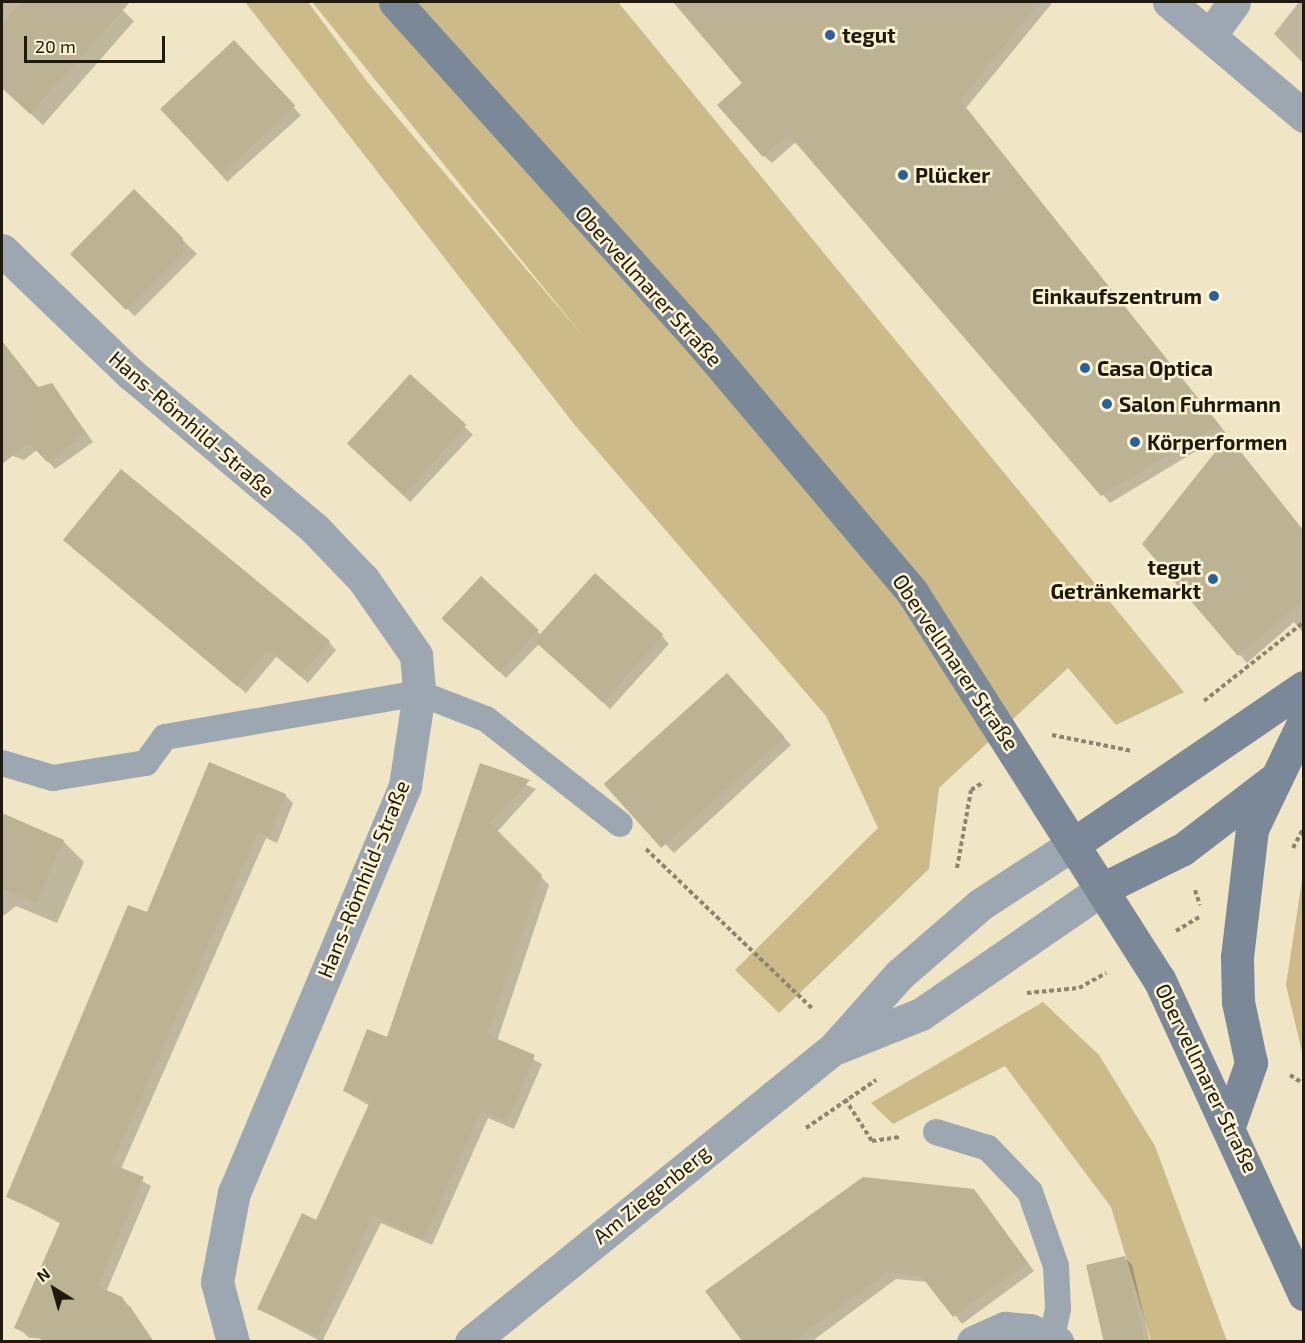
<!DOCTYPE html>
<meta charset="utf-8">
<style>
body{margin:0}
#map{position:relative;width:1305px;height:1343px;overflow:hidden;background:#f0e6c6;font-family:"Exo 2",sans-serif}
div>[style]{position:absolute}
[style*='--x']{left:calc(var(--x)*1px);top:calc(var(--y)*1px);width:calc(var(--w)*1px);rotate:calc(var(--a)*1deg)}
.green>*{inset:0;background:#ccbb89}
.shadow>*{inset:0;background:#0003;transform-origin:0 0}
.building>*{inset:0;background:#bcb294;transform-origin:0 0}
.path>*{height:4px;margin-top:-2px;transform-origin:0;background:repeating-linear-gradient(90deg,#8d856f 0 4.5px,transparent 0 7.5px)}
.lane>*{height:26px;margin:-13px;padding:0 13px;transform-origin:13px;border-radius:13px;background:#9da7b2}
.street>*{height:33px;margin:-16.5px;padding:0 16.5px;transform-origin:16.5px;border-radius:16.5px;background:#9da7b2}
.secondary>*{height:33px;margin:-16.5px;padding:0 16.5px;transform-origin:16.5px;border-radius:16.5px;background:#7a8898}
.dots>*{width:16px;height:16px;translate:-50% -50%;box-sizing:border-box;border:3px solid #fdf3d3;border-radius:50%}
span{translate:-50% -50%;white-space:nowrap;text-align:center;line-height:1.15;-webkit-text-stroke:5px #fdf3d3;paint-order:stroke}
.poi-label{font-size:21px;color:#1e1a0f;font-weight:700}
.left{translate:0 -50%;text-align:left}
.right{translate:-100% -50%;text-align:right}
.street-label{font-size:21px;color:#1e1a0f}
.frame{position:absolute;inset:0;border:3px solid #1e1a0f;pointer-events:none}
.north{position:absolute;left:24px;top:1259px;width:60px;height:60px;-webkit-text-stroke:4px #fdf3d3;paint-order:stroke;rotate:323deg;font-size:16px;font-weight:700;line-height:24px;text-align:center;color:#1e1a0f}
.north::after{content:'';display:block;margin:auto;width:21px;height:27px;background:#1e1a0f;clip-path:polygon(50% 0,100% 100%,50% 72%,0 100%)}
.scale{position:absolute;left:24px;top:36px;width:141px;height:27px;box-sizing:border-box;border:3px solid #1e1a0f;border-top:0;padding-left:8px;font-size:18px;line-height:21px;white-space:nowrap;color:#1e1a0f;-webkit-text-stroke:4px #fdf3d3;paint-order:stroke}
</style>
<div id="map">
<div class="green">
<div style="clip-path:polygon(245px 2px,308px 2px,369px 84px,583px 336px,312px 2px,618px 2px,1184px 692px,1116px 725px,1068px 668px,939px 788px,929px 869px,779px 1013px,735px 970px,878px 828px,826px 716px,574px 424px)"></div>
<div style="clip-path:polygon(1303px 874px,1303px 1056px,1286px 985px)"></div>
<div style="clip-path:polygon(1043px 1002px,1099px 1055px,1155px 1146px,1227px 1341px,1151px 1341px,1111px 1207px,1005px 1066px,893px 1124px,871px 1103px)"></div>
</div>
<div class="shadow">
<div style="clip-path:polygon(2px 2px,114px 2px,134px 21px,43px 125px,2px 88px)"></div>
<div style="clip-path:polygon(675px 2px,1053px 2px,966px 108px,1226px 433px,1110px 503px,797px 141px,772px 163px,764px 156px,744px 83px)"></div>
<div style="clip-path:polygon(1299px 2px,1304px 2px,1304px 64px,1274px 34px)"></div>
<div style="left:242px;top:50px;width:88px;height:99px;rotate:48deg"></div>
<div style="left:134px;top:191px;width:89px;height:88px;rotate:45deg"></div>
<div style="clip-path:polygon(2px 359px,39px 389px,52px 385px,93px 442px,55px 469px,37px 450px,24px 460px,2px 452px)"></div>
<div style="left:410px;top:376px;width:86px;height:92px;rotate:43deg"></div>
<div style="clip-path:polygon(1304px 531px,1304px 634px,1294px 622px,1247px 663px,1144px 544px)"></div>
<div style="clip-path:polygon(73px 548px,329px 642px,336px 650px,308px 683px,277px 656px,246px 693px)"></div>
<div style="clip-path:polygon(481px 578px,540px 634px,662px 636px,669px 644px,610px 709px,540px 643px,506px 678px,443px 618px)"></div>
<div style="clip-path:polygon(735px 683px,791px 745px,674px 853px,607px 786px)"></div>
<div style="clip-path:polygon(481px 765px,536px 789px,497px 832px,549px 885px,497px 1041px,542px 1064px,514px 1129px,488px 1118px,432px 1245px,381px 1223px,322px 1342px,259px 1309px,317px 1222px,370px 1106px,344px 1091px,388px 1039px)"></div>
<div style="clip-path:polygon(285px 795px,293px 803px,277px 843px,266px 838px,121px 1169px,151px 1186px,106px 1292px,130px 1306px,154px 1342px,29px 1338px,21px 1330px,61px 1224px,8px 1196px,147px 914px)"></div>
<div style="clip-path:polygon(2px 814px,63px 841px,84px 862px,57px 923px,16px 906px,2px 917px)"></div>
<div style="clip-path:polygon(981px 1199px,1034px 1271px,962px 1324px,928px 1282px,896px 1279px,811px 1342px,744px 1342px,707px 1291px)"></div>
<div style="clip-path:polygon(1124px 1257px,1132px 1265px,1150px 1342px,1105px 1342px,1088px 1266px)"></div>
</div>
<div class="building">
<div style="clip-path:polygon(22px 2px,130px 2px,30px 114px,2px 88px,2px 24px)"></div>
<div style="clip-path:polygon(673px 2px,1040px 2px,960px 100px,1219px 425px,1101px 496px,788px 134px,763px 157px,717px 105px,742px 83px)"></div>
<div style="left:234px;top:40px;width:90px;height:101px;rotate:47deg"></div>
<div style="clip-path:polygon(134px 189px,183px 238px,183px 253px,126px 310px,70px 254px)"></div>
<div style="clip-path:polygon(2px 341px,38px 387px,52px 383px,86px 433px,47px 462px,29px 443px,2px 464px)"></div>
<div style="left:410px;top:374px;width:76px;height:94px;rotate:42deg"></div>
<div style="clip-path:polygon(1228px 436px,1304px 531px,1304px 599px,1238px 656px,1142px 544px)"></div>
<div style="clip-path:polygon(121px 469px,330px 641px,300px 676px,268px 650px,237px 686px,63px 540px)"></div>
<div style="left:595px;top:573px;width:92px;height:91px;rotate:42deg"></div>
<div style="left:481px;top:576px;width:79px;height:58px;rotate:43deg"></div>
<div style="left:727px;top:673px;width:86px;height:166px;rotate:48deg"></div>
<div style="clip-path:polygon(209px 762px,286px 794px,269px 836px,258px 832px,112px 1164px,144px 1177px,98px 1286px,122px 1297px,153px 1341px,45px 1341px,14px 1328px,61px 1221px,6px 1197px,128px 905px,147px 912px)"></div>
<div style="clip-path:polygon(480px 763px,530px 780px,490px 823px,542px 875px,488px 1035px,535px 1055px,507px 1122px,481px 1111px,424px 1239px,373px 1216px,317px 1336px,257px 1309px,302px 1213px,316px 1220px,370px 1102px,343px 1091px,367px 1029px,387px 1037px)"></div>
<div style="clip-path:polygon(2px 813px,64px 840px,36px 903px,2px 888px)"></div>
<div style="clip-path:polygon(863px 1177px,974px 1189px,1028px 1263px,953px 1317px,921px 1276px,888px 1272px,793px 1341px,742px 1341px,705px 1291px)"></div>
<div style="left:1125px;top:1256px;width:87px;height:40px;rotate:77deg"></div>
</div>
<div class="path">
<div style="--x:1204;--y:701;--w:127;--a:-38.3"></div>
<div style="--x:1052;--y:735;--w:82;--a:11.3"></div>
<div style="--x:1293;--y:848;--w:24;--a:-62"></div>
<div style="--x:646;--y:849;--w:230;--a:43.8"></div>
<div style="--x:957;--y:868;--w:79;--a:-79.8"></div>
<div style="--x:971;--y:790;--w:15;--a:-32"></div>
<div style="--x:1195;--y:890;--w:16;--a:72"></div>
<div style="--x:1176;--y:931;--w:29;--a:-31"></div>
<div style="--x:1027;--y:993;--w:52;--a:-5.5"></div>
<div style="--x:1079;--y:988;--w:31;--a:-29"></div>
<div style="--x:1290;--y:1075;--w:17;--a:33"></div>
<div style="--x:845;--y:1099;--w:50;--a:57.3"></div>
<div style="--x:872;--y:1141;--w:28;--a:-8"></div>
<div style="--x:806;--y:1128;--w:85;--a:-34.4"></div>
</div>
<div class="lane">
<div style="--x:2;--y:763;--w:53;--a:16.4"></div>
<div style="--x:53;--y:778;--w:94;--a:-9.2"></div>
<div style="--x:146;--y:763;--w:32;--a:-54"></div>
<div style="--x:165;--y:737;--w:258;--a:-9.8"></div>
<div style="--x:419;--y:693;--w:72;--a:21.2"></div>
<div style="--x:486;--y:719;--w:170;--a:38.1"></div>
<div style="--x:936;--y:1132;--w:54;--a:17.1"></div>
<div style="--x:988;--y:1148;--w:61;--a:46.3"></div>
<div style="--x:1030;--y:1192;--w:78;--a:70.6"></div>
<div style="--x:1056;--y:1266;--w:43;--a:87.3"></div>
<div style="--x:1058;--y:1309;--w:29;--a:102"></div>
</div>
<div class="street">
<div style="--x:1169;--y:2;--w:177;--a:40.2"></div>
<div style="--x:1211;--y:34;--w:39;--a:-54"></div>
<div style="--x:2;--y:250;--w:179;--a:43.9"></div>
<div style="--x:131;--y:374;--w:241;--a:40.1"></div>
<div style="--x:315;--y:529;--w:69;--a:46.2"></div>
<div style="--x:363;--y:579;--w:93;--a:55.1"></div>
<div style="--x:416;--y:655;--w:38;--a:85"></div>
<div style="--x:419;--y:693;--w:94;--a:98.6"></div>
<div style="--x:405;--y:786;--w:441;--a:112.8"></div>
<div style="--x:234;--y:1192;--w:92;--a:100.7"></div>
<div style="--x:217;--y:1282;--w:62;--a:75.1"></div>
<div style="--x:839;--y:1047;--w:88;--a:-21.9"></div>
<div style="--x:921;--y:1014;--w:220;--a:-34.6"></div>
<div style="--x:471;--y:1342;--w:467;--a:-39"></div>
<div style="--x:834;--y:1048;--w:99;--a:-48.3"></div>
<div style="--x:900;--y:974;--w:107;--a:-40.8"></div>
<div style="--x:981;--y:904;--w:112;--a:-33"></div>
<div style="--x:973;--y:1342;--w:35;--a:-24"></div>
<div style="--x:1005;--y:1328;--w:25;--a:5"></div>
<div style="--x:1030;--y:1330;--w:30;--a:24"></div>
</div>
<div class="secondary">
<div style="--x:395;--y:2;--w:448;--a:48"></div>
<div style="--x:695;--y:335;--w:336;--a:49.8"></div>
<div style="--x:912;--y:592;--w:459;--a:57.5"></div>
<div style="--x:1159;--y:979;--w:347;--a:65.3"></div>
<div style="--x:1075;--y:843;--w:277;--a:-34.3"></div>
<div style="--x:1102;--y:889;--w:90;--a:-26.3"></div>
<div style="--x:1183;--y:849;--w:112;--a:-37.4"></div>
<div style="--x:1230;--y:1123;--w:64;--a:-70.7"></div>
<div style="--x:1251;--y:1063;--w:62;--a:-102"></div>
<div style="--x:1238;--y:1002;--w:45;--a:-91.3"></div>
<div style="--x:1237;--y:957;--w:129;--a:-83.3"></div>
<div style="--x:1252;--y:829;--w:120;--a:-64.3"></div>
</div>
<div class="dots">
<div style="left:830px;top:35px;background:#29629a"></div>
<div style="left:903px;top:175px;background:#29629a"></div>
<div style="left:1214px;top:296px;background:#29629a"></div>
<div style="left:1085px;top:368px;background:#29629a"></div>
<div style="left:1107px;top:404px;background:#29629a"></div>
<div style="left:1135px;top:442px;background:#29629a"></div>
<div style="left:1213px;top:579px;background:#29629a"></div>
</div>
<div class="poi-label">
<span class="left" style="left:842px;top:35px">tegut</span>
<span class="left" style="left:915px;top:175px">Plücker</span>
<span class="right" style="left:1202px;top:296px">Einkaufszentrum</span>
<span class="left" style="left:1097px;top:368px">Casa Optica</span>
<span class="left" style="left:1119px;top:404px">Salon Fuhrmann</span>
<span class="left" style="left:1147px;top:442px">Körperformen</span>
<span class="right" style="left:1201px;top:579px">tegut<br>Getränkemarkt</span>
</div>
<div class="street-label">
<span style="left:649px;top:286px;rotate:48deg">Obervellmarer Straße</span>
<span style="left:192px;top:424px;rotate:41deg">Hans-Römhild-Straße</span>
<span style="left:956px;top:662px;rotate:56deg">Obervellmarer Straße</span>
<span style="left:363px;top:879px;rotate:-68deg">Hans-Römhild-Straße</span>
<span style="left:1207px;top:1078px;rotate:64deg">Obervellmarer Straße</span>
<span style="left:651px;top:1194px;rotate:-39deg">Am Ziegenberg</span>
</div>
<div class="frame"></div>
<div class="north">N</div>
<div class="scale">20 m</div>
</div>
